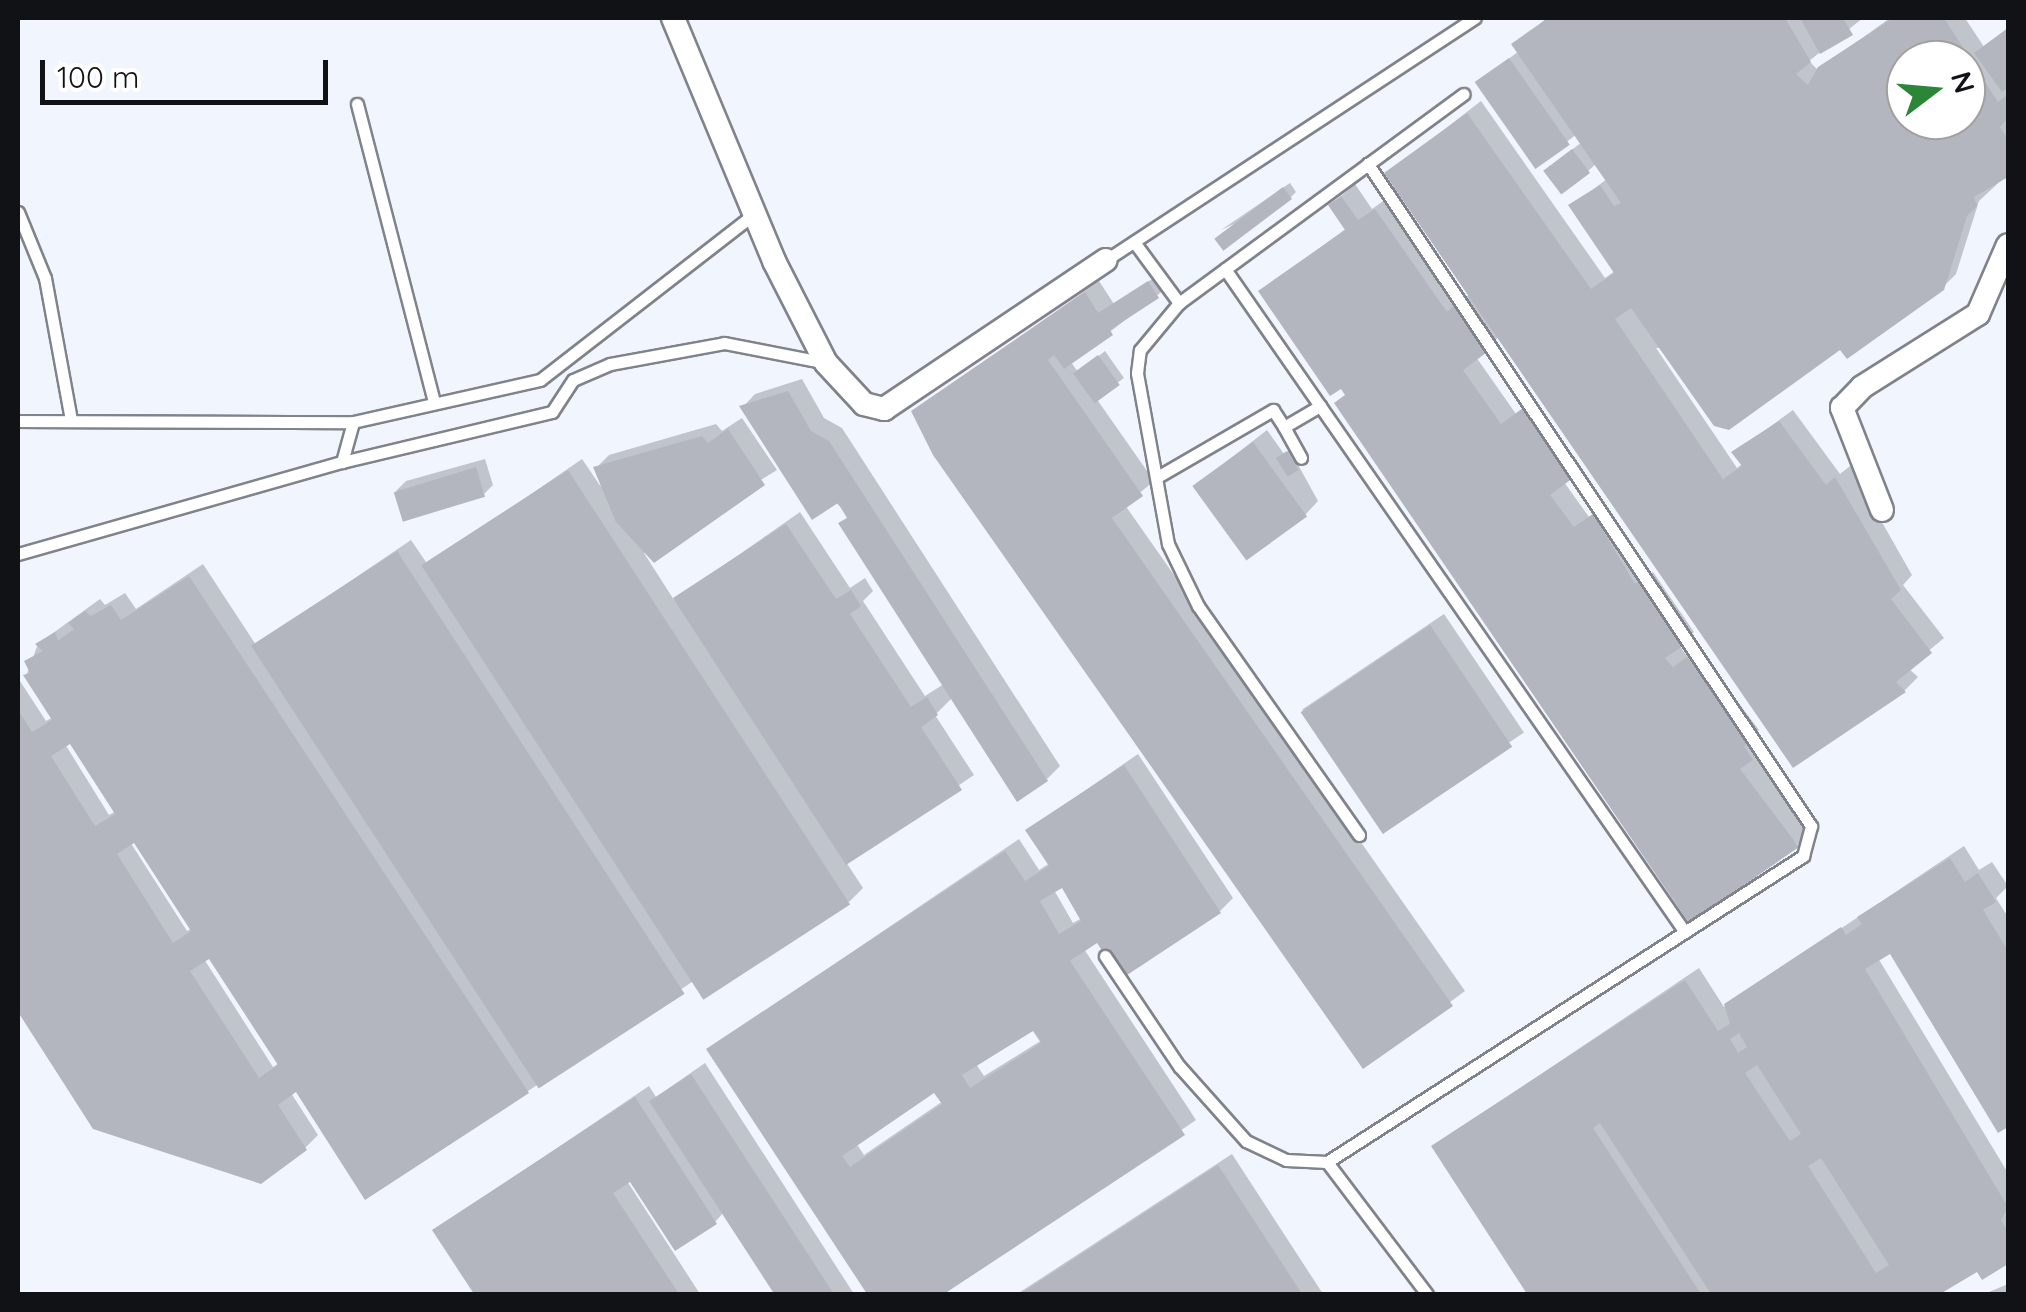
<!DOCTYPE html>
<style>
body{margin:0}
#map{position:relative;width:2026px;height:1312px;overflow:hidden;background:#f1f5fe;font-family:Quicksand,sans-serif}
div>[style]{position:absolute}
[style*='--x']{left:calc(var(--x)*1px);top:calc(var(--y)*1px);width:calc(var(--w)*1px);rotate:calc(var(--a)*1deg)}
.shadow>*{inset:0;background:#0003;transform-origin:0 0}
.building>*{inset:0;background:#b3b6bf;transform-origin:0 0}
.roads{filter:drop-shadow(2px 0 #80838b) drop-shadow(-2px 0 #80838b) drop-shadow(0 2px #80838b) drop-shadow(0 -2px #80838b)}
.service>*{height:11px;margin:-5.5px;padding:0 5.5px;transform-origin:5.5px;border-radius:5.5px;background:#fff}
.minor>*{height:22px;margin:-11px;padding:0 11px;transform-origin:11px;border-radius:11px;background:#fff}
span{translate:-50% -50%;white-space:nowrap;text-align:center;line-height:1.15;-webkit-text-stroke:10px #fff;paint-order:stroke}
.frame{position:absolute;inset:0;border:20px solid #111215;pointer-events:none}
.north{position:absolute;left:1886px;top:40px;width:100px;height:100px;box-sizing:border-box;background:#fff;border:2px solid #a0a0a1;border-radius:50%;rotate:74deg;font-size:28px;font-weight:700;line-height:40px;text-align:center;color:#111215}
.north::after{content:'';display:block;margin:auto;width:35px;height:45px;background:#2b8637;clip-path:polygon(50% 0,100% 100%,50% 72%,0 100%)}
.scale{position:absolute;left:40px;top:60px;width:288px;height:45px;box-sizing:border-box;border:5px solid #111215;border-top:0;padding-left:12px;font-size:30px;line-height:35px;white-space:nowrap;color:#111215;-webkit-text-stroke:8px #fff;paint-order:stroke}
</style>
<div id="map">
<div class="shadow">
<div style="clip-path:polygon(evenodd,1547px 18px,1863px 18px,1809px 61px,1818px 70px,1890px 18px,1965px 18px,1984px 47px,2008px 28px,2008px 174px,1979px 201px,1956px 274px,1942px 288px,1840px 346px,1656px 348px,1737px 468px,1743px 463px,1735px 452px,1793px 410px,1840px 474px,1850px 466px,1912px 575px,1903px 585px,1944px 638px,1908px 668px,1918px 677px,1905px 690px,1794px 765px,1500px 336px,1476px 357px,1516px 414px,1534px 400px,1581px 467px,1564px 482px,1589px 517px,1599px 510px,1645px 577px,1653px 572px,1694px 632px,1679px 645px,1687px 656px,1698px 649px,1759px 730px,1753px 736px,1761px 748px,1755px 754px,1811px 832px,1798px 845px,1347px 394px,1261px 291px,1347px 228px,1331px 205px,1355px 184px,1372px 209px,1389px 197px,1461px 301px,1470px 294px,1388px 173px,1481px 101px,1605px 278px,1615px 271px,1572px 206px,1608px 178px,1597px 163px,1588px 171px,1552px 165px,1582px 142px,1577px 134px,1536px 165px,1478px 82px,1519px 51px,1515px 45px,1547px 18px,1906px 60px,1966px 60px,1966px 120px,1906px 120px,1906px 60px)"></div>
<div style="clip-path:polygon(1290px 183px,1296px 192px,1290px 198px,1221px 230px)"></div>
<div style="clip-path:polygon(1155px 277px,1164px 290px,1071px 362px,1078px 372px,1105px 351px,1124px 378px,1096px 398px,1154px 481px,1125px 505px,1465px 991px,1364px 1066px,914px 411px,1099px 281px,1114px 304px)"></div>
<div style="clip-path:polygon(evenodd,802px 379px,824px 418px,842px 428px,1060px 766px,1047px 779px,953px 697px,935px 715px,974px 775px,846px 862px,863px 888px,850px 901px,695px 980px,528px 1091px,297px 1089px,291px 1093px,318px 1135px,305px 1148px,95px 1127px,18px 1007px,18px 678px,46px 721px,53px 717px,26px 676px,38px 644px,100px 599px,105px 605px,125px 593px,136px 609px,203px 564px,256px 645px,411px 540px,428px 565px,582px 459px,601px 487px,596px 468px,609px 455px,716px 424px,722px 431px,742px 418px,777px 470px,644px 553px,674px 600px,800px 512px,850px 588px,865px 578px,873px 591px,863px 601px,925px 696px,944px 684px,841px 524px,849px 516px,743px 407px,755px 394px,802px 379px,71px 740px,116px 811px,109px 815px,65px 744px,71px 740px,802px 379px,129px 832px,192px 928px,187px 931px,125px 834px,129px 832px,802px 379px,210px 955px,279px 1063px,273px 1067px,204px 959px,210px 955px)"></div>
<div style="clip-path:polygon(1267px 430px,1284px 454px,1290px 450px,1318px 501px,1305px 515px,1195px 486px)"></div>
<div style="clip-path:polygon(485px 459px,493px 485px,483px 495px,396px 491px,406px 481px)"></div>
<div style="left:1444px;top:614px;width:143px;height:171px;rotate:56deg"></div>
<div style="clip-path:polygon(evenodd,1138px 754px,1233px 898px,1220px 911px,1098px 940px,1084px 949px,1196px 1120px,940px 1294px,870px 1294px,709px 1049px,1019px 839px,1039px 870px,1050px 863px,1028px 830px,1138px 754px,1063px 885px,1082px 918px,1073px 923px,1054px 890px,1063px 885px,1138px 754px,1034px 1027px,1042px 1040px,984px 1076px,976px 1064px,1034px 1027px,1138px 754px,935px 1089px,943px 1101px,864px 1155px,856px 1143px,935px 1089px)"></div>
<div style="clip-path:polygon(1964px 846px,1979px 870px,1992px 862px,2008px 886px,1996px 898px,2008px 917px,2008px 1124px,1999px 1129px,1891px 951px,1878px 958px,2008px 1173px,2008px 1261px,1983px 1277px,1978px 1269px,1936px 1294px,1530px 1294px,1434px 1146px,1699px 968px,1724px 1007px)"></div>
<div style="clip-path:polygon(705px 1063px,854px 1294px,776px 1294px,723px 1213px,715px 1222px,631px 1179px,627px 1181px,700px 1294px,477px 1294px,435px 1230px,649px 1086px,656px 1097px)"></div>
<div style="clip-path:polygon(1232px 1154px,1323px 1294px,1017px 1294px)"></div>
<div style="clip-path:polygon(2008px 1284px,2008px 1294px,1984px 1294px)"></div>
</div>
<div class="building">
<div style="clip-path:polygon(evenodd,1548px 18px,1785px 18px,1811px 62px,1796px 74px,1808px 85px,1818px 67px,1893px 18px,1944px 18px,1998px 102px,2008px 94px,2008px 118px,2000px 127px,2008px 139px,2008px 177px,1974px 197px,1977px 206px,1967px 216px,1944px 290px,1847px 359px,1840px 350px,1729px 430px,1714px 426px,1631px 308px,1615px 319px,1723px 479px,1742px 466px,1731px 452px,1779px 421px,1826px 485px,1835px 477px,1901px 590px,1891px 599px,1932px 653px,1896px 682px,1906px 692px,1793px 768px,1384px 173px,1467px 113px,1591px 289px,1614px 273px,1568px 205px,1600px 185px,1614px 206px,1621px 203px,1511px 44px,1548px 18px,1906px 60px,1966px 60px,1966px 120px,1906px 120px,1906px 60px)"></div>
<div style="clip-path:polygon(1800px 18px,1843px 18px,1853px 35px,1820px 54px)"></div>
<div style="clip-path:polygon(2008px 28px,2008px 88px,2002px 92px,1974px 53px)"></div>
<div style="left:1509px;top:58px;width:106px;height:42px;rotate:55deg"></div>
<div style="left:1572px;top:149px;width:30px;height:36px;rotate:53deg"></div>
<div style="left:1283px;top:187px;width:15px;height:86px;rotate:53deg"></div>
<div style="clip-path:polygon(1341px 196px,1358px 220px,1375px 209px,1447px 312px,1454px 306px,1486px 353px,1463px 370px,1501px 424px,1523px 408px,1573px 478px,1550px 495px,1574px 527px,1593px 514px,1635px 584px,1643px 579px,1686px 644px,1665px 658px,1673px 667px,1687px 657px,1751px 741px,1744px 746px,1753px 760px,1740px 769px,1799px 847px,1689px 923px,1334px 403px,1345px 395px,1341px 389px,1330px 396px,1258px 291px,1345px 230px,1328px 205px)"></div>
<div style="clip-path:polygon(1148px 281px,1159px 298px,1110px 330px,1113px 335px,1064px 369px,1054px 355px,1048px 360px,1143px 496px,1112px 518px,1453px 1006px,1363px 1069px,933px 455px,911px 411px,1085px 292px,1098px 313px)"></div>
<div style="left:1098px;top:355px;width:37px;height:31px;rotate:54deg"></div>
<div style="clip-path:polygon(788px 391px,811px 431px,829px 441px,1048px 781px,1017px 802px,838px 523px,847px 518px,838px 503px,812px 520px,739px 406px)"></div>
<div style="clip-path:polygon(728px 429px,765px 485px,654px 563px,616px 522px,593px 467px,702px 436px,708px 443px)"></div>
<div style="left:1253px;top:442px;width:92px;height:75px;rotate:54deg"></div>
<div style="left:1287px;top:451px;width:22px;height:13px;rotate:58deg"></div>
<div style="left:476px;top:467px;width:31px;height:86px;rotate:73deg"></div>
<div style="left:568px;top:470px;width:518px;height:175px;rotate:57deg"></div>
<div style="clip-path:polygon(786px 524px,836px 599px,851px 590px,861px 606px,850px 614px,911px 707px,927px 697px,938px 715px,921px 727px,962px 790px,846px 865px,673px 598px)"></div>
<div style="left:397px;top:551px;width:528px;height:174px;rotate:57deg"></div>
<div style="clip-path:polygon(evenodd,189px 576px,529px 1093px,365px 1200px,296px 1092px,278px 1105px,307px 1150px,261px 1184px,93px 1129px,18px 1012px,18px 710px,32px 732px,52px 720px,23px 675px,30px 673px,24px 661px,43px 651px,35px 644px,55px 632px,58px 641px,74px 629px,68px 623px,85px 611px,91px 616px,111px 605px,121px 620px,189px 576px,70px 744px,115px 814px,95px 826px,51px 756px,70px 744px,189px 576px,134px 843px,191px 931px,173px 943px,117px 854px,134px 843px,189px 576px,209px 959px,278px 1065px,259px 1078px,190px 971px,209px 959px)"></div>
<div style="left:1430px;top:625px;width:147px;height:156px;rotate:56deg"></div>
<div style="clip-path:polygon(evenodd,1124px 765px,1221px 913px,1121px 979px,1097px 943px,1070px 961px,1185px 1135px,944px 1294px,867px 1294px,706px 1049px,1005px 851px,1025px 881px,1049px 866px,1025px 830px,1124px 765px,1062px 888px,1081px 921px,1059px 934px,1040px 901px,1062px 888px,1124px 765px,1033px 1031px,1041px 1043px,970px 1088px,962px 1075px,1033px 1031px,1124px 765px,934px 1093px,942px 1104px,850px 1167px,842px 1156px,934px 1093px)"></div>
<div style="clip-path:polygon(evenodd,1950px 858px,1965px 882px,1978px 873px,1996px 902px,1983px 910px,2008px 951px,2008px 1127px,1998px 1133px,1890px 954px,1865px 969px,2008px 1207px,2001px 1220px,2008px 1232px,2008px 1264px,1982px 1280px,1977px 1272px,1940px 1294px,1711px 1294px,1600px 1123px,1593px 1128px,1701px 1294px,1527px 1294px,1431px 1146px,1685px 980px,1718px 1031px,1730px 1024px,1724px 1004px,1841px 927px,1846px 935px,1862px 924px,1857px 917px,1950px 858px,1739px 1033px,1747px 1047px,1738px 1053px,1730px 1039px,1739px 1033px,1950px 858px,1757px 1065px,1801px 1134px,1790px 1141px,1745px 1073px,1757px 1065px,1950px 858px,1821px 1158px,1889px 1265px,1876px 1273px,1808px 1166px,1821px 1158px)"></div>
<div style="left:691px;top:1074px;width:262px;height:50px;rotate:57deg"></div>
<div style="clip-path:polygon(635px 1097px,717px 1224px,675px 1251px,630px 1182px,613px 1193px,679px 1294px,474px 1294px,432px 1230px)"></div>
<div style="clip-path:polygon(1218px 1165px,1302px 1294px,1020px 1294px)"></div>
</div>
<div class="roads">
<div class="service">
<div style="--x:357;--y:104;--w:308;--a:75.5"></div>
<div style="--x:18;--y:212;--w:71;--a:67.8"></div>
<div style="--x:45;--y:278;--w:144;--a:79.6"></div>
<div style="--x:1134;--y:242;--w:76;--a:53.6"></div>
<div style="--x:1106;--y:260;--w:441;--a:-33.3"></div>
<div style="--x:1225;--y:269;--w:807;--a:55.25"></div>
<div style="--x:18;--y:421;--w:335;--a:0.2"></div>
<div style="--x:353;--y:422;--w:192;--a:-12.7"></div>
<div style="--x:540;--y:380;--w:271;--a:-37.8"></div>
<div style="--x:1284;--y:427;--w:35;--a:61"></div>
<div style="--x:342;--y:462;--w:216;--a:-13.4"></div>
<div style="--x:552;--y:412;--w:38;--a:-57"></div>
<div style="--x:573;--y:380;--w:40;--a:-23.4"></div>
<div style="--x:610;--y:364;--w:116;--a:-10.4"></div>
<div style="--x:724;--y:343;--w:100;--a:11"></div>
<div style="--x:1159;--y:476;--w:132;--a:-30.1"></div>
<div style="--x:1273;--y:410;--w:20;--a:57"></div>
<div style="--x:1284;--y:427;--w:42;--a:-30.3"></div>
<div style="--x:18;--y:554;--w:337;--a:-15.9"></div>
<div style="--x:342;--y:462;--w:41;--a:-74.6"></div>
<div style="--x:1359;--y:835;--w:280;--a:-125.1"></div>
<div style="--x:1198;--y:606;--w:69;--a:-115.8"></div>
<div style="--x:1168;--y:544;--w:174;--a:-100.3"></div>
<div style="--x:1137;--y:373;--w:23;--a:-83"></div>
<div style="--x:1140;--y:350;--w:61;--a:-50.3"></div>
<div style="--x:1179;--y:303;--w:353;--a:-36.3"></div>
<div style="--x:1105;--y:956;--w:133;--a:56.1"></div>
<div style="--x:1179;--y:1066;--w:101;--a:48.2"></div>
<div style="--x:1246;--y:1141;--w:44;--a:25.4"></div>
<div style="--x:1286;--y:1160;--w:41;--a:2.8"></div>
<div style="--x:1327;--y:1162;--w:166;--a:52.9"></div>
<div style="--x:1327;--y:1162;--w:566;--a:-32.74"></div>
<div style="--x:1803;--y:856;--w:31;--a:-75"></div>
<div style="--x:1811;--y:826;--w:797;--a:-123.79"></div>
</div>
<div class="minor">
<div style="--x:673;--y:18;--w:263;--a:67.4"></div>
<div style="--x:774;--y:261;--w:114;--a:63"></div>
<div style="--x:826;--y:363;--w:56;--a:47.2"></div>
<div style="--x:864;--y:404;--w:21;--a:14"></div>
<div style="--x:884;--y:409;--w:267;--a:-33.9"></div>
<div style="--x:1882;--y:510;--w:110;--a:-111.4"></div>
<div style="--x:1842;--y:408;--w:29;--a:-46"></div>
<div style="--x:1862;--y:387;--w:137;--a:-32.2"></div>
<div style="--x:1978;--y:314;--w:75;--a:-66.5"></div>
</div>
</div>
<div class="frame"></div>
<div class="north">N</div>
<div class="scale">100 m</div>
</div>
